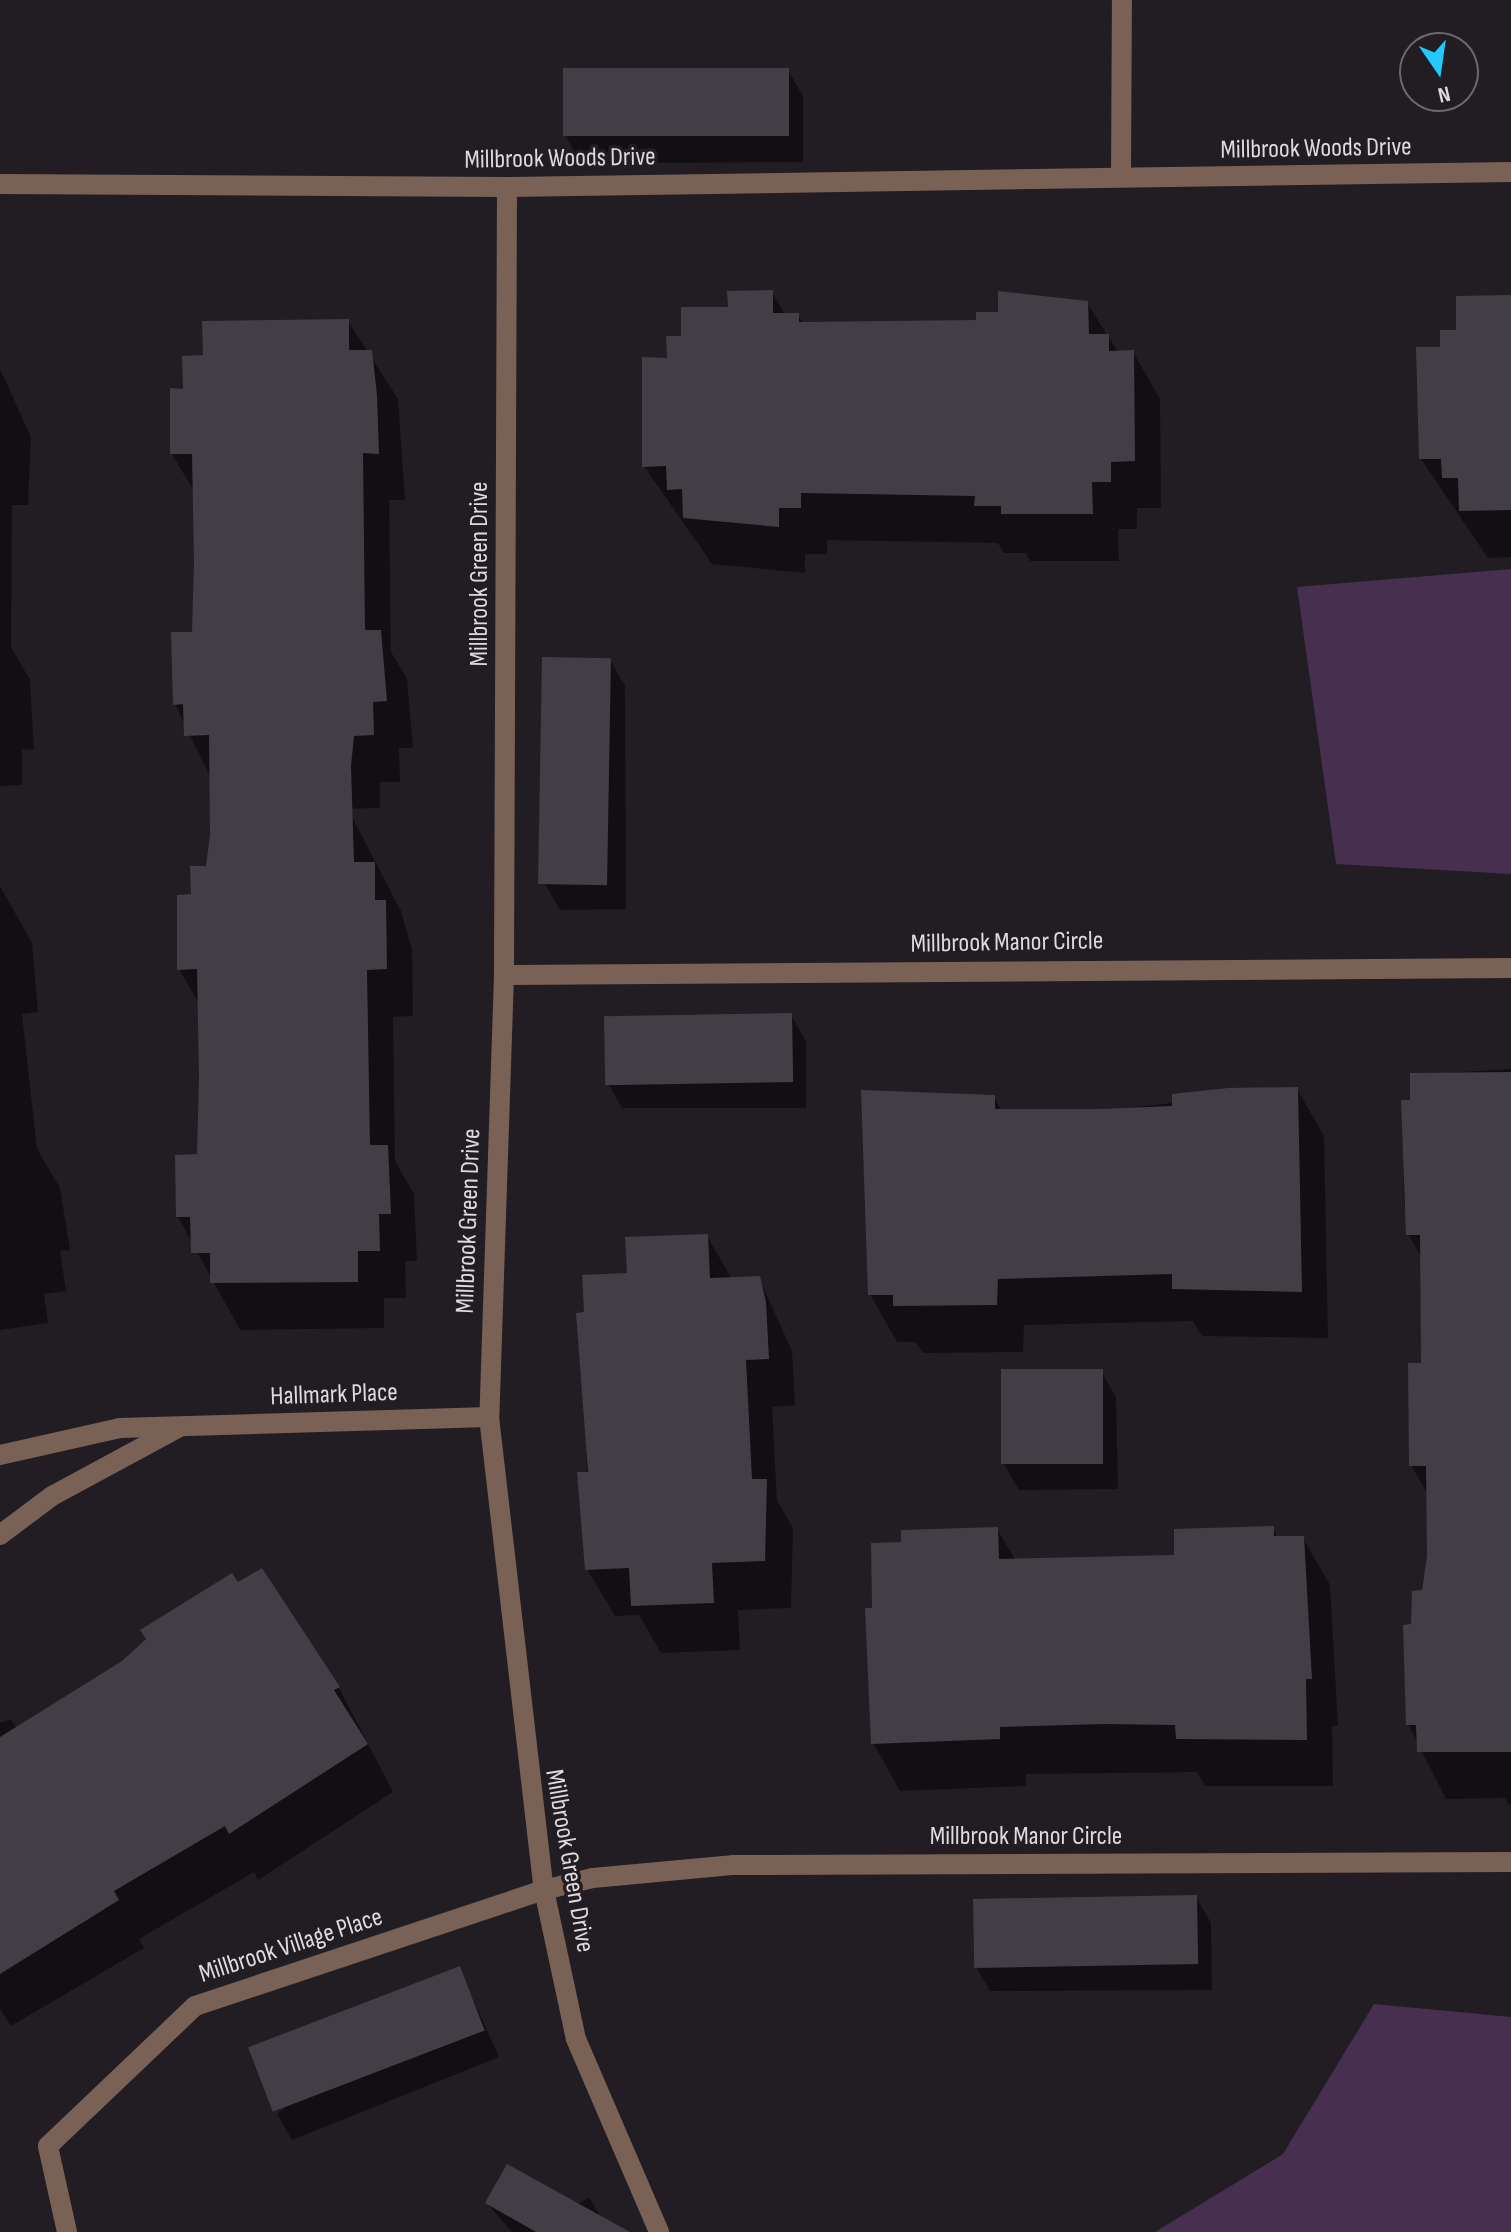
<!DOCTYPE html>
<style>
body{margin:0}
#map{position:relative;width:1511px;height:2232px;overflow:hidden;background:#211d23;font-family:"Sofia Sans Condensed",sans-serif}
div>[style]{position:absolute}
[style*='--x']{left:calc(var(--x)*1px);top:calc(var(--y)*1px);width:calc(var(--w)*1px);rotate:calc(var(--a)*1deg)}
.green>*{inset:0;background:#462f4f}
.shadow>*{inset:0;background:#0007}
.building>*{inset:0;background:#433e45;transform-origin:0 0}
.minor>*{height:20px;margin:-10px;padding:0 10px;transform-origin:10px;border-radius:10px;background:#7a6156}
span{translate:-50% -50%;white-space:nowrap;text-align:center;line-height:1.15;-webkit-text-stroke:7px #211d23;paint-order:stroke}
.street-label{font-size:26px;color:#dddbde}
.north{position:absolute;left:1399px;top:32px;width:80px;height:80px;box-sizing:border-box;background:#211d23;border:2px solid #6c696e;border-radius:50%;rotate:167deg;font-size:22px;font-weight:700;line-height:32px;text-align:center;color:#dddbde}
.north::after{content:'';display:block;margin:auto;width:28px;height:36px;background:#21c9fd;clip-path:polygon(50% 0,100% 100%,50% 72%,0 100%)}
</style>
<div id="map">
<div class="green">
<div style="clip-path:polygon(1511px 569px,1511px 874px,1336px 864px,1297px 587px)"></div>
<div style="clip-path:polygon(1374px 2004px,1511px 2017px,1511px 2232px,1155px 2232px,1283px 2154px)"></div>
</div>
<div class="shadow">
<div style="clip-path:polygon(788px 70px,803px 96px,803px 162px,581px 163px,566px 137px)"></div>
<div style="clip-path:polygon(772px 292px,785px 315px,798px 315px,803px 324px,978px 322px,1001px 314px,1000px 293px,1087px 303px,1118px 352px,1133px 352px,1160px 399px,1161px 508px,1137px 508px,1137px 529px,1118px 529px,1119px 561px,1030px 561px,1026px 553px,1004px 553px,998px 543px,827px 540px,827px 554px,805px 554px,805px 573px,712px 564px,644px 466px,669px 360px,683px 338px)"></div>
<div style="clip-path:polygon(1511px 297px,1511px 557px,1488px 558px,1421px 459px,1442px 349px)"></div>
<div style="clip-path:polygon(348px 321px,398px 399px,405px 500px,389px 500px,391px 652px,407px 679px,413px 748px,399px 748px,400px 782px,380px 782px,380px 808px,238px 811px,213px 783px,175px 704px,194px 634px,194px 491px,172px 454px,185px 391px,205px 357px)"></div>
<div style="clip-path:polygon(0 369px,31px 437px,28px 505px,12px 505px,11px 647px,30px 680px,34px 750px,22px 749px,22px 785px,0 786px,0 816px)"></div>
<div style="clip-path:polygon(610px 660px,625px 686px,626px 909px,560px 910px,545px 884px)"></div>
<div style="clip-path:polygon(351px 815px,401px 911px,412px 950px,413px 1016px,393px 1017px,395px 1161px,414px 1194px,417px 1261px,405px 1261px,406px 1298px,384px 1298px,384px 1328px,240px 1330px,178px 1217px,199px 1156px,200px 1005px,179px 969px,193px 896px,207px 868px)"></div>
<div style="clip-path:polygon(0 886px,32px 943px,38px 1012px,22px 1014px,37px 1149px,60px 1188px,70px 1250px,60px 1251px,66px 1291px,44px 1294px,48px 1323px,0 1330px)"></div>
<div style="clip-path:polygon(791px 1015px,806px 1041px,806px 1108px,622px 1108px,607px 1082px)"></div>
<div style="clip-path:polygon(1511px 1069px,1511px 1804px,1509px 1805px,1505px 1798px,1446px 1799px,1408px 1724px,1413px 1626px,1429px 1556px,1428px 1495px,1411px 1465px,1423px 1365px,1422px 1258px,1408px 1234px,1404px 1201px,1403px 1102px,1412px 1102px,1412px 1075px)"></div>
<div style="clip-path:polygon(1297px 1089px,1324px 1136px,1328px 1338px,1202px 1336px,1193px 1321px,1024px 1325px,1023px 1352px,923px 1353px,916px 1342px,897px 1342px,870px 1294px,994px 1097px,1002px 1111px,1100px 1111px)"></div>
<div style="clip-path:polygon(707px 1236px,732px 1279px,759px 1278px,792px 1351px,795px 1405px,772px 1407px,777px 1500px,793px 1528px,791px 1608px,738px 1610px,740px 1650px,661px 1653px,639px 1615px,615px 1616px,587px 1569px,586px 1314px,629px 1275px)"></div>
<div style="clip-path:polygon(1101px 1371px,1116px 1397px,1118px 1489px,1019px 1490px,1004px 1464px)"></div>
<div style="clip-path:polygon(1273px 1528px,1278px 1538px,1303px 1538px,1330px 1585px,1338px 1726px,1332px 1726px,1333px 1786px,1205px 1786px,1197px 1772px,1026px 1774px,1026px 1786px,900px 1791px,873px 1743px,874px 1610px,903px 1544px,997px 1529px,1016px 1561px,1176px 1557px)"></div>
<div style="clip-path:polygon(339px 1688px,393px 1792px,258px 1880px,254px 1872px,139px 1939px,144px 1948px,11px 2026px,0 2009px,0 1723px,11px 1719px,17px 1729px)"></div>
<div style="clip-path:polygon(1196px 1897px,1211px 1923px,1212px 1990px,990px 1991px,975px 1965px)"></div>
<div style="clip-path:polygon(459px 1968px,499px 2057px,292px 2140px,277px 2114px)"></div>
<div style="clip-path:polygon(589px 2197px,601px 2217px,592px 2232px,512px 2232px,487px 2203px,577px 2205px)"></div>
</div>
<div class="building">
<div style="left:789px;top:68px;width:68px;height:226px;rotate:90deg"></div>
<div style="clip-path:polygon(773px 290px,773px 313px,799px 313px,799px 322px,976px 320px,976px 312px,998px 312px,998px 291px,1088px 301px,1089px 334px,1109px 334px,1109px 351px,1134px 350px,1135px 461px,1111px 462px,1111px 482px,1092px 482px,1093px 514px,1001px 514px,1001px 506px,974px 506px,975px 496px,801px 493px,801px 508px,779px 508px,779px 527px,683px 518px,682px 489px,667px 490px,666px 466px,642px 467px,642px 357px,667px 358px,666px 336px,681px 336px,681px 307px,728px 307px,727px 291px)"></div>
<div style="clip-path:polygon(1511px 295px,1511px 510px,1459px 511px,1458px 478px,1442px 478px,1441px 459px,1419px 459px,1416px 347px,1440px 347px,1440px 330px,1456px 330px,1456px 296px)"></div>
<div style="clip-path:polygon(349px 319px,349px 350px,372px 350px,377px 395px,379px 454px,363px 453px,365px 630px,381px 630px,387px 701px,373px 702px,374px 735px,354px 736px,351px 766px,354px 862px,375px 862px,375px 900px,386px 900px,387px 969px,367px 970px,370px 1145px,388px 1145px,391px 1214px,379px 1214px,380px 1251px,358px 1251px,358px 1282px,210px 1283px,210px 1253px,191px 1253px,190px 1217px,176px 1217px,175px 1155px,197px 1154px,199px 1078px,197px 969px,177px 970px,177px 895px,191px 894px,190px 866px,206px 866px,210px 835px,209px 735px,184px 736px,183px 704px,173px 705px,171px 632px,192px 632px,194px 562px,192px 454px,170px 454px,170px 388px,183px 389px,182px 356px,203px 355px,202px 321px)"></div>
<div style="left:542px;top:657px;width:69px;height:227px;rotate:1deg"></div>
<div style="left:792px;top:1013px;width:69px;height:188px;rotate:89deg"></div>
<div style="clip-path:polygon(1511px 1072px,1511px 1752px,1417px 1752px,1416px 1725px,1406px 1725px,1403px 1625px,1411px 1624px,1412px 1591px,1422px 1590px,1427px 1556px,1426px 1466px,1409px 1466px,1408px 1363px,1421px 1363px,1420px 1235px,1406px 1235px,1401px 1100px,1410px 1100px,1410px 1073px)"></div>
<div style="clip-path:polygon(1298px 1087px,1302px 1292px,1172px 1289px,1172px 1274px,998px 1279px,997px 1305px,893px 1306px,893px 1295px,868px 1295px,861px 1090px,995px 1095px,995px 1109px,1100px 1109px,1172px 1106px,1172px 1094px,1228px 1088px)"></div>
<div style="clip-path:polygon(708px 1234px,710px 1278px,760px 1276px,766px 1302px,769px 1359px,746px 1360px,752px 1479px,767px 1479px,765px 1561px,712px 1563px,714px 1603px,631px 1606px,629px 1568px,585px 1570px,577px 1472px,588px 1472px,576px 1313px,584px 1312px,582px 1275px,627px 1273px,625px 1237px)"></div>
<div style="left:1001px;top:1369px;width:102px;height:95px"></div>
<div style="clip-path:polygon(1274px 1526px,1274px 1536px,1304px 1536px,1312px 1679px,1306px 1679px,1307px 1740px,1176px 1739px,1175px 1725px,1104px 1724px,1000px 1727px,1000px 1739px,871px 1744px,865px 1608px,872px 1608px,871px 1543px,901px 1542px,901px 1530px,998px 1527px,999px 1559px,1174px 1555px,1174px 1529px)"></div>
<div style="clip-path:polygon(262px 1568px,340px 1687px,334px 1690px,368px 1744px,229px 1834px,225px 1826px,114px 1891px,119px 1900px,0 1974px,0 1737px,122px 1661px,146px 1639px,140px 1630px,232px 1573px,238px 1582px)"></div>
<div style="left:1197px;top:1895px;width:69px;height:224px;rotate:89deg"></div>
<div style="left:460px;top:1966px;width:69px;height:227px;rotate:69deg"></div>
<div style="clip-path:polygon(507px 2164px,630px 2232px,536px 2232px,485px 2203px)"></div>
</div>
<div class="minor">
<div style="--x:1121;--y:176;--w:176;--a:-89.7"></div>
<div style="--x:0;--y:184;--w:507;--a:0.34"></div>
<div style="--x:507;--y:187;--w:1004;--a:-0.86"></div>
<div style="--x:507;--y:187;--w:788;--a:90.22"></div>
<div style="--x:504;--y:975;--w:442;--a:91.9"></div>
<div style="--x:489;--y:1417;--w:476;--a:83.4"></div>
<div style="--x:544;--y:1890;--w:152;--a:77.9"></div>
<div style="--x:576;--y:2039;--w:210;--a:66.7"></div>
<div style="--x:504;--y:975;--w:1007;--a:-0.4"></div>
<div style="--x:0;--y:1455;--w:123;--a:-12.7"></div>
<div style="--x:120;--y:1428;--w:369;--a:-1.7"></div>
<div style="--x:0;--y:1535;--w:65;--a:-36.9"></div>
<div style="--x:52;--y:1496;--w:143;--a:-28.4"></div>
<div style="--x:67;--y:2232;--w:88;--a:-102.5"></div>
<div style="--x:48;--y:2146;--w:203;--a:-43.6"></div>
<div style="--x:195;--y:2006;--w:368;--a:-18.4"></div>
<div style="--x:544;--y:1890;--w:50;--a:-13.8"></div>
<div style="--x:593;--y:1878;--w:142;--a:-5.3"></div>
<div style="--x:734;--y:1865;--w:777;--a:-0.22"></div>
</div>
<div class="street-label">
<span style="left:1316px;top:149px;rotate:-1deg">Millbrook Woods Drive</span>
<span style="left:560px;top:159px;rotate:-1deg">Millbrook Woods Drive</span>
<span style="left:480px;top:574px;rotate:-90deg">Millbrook Green Drive</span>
<span style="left:1007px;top:943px;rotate:-1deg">Millbrook Manor Circle</span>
<span style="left:469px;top:1221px;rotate:-88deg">Millbrook Green Drive</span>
<span style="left:334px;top:1395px;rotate:-2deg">Hallmark Place</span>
<span style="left:1026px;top:1837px">Millbrook Manor Circle</span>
<span style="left:569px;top:1861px;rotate:80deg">Millbrook Green Drive</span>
<span style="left:291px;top:1946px;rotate:-18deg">Millbrook Village Place</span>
</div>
<div class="north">N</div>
</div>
